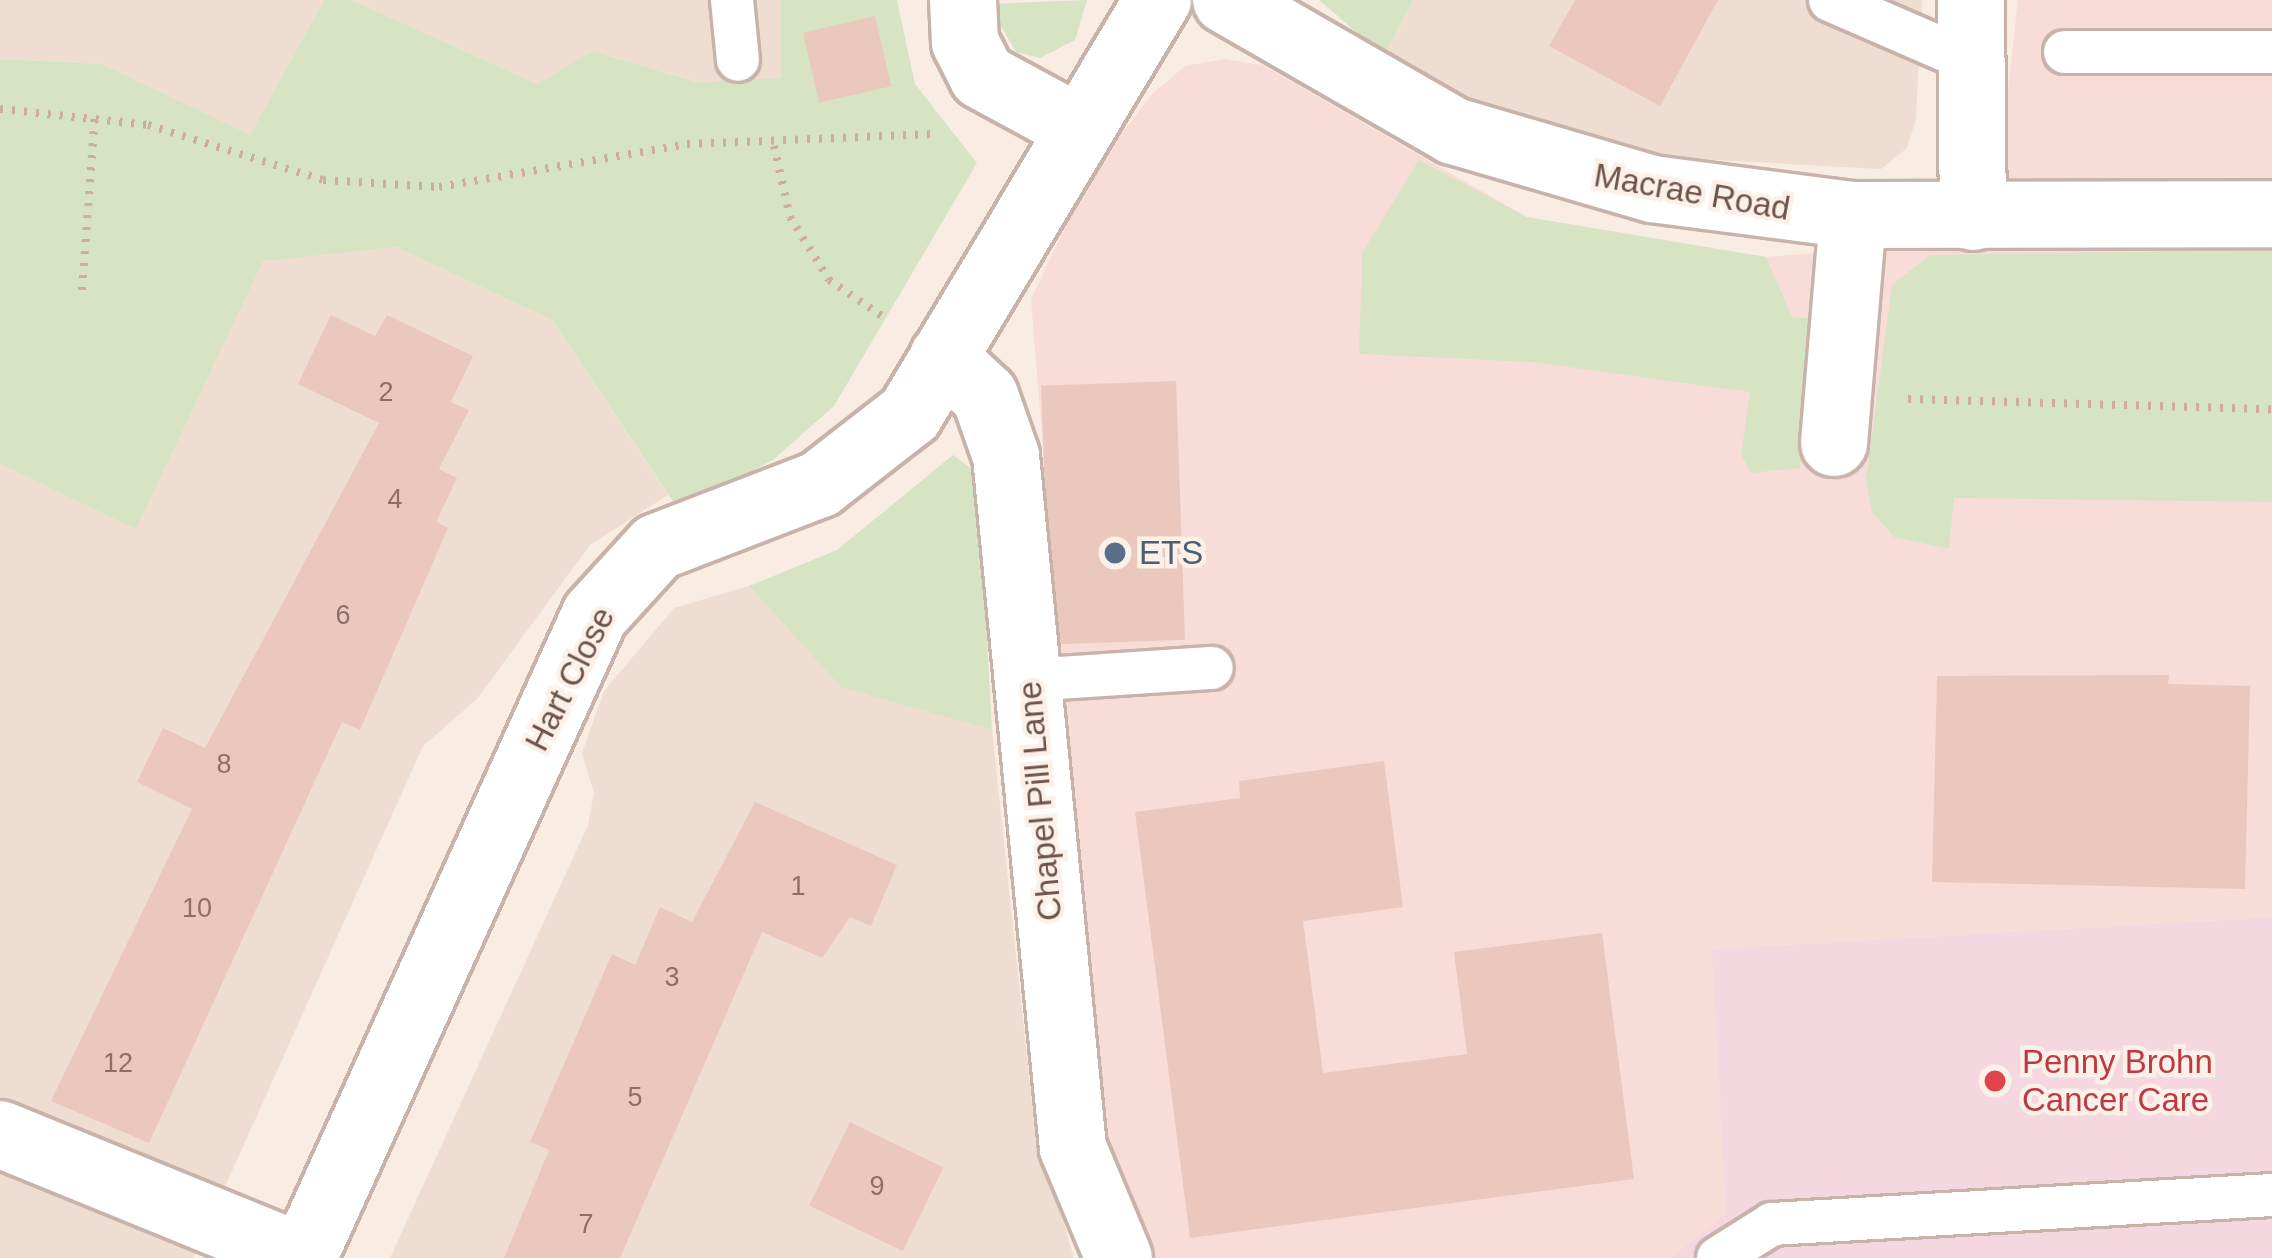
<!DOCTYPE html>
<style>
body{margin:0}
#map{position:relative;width:2272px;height:1258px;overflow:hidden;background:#f9ede3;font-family:Arial,sans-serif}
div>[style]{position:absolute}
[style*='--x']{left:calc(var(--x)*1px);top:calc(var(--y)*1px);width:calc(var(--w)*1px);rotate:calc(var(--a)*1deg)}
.residential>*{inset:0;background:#efddd2}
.commercial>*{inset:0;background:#f8dcd8}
.medical>*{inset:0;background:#f5d7e0}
.green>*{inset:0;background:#d6e4c4}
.building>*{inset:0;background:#ebc8be;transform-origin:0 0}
.path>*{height:8px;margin-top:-4px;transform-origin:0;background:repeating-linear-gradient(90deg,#cfaca2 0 3px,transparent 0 12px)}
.roads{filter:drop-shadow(3px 0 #c8b3ab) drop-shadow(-3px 0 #c8b3ab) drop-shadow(0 3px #c8b3ab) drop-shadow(0 -3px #c8b3ab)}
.lane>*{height:42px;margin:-21px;padding:0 21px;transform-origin:21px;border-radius:21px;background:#fff}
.street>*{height:66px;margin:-33px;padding:0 33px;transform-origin:33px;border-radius:33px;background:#fff}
.dots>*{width:33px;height:33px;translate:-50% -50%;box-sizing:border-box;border:6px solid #fcf1e8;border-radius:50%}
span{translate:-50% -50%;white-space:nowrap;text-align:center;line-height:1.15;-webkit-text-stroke:9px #fcf1e8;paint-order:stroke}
.number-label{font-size:27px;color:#8c7068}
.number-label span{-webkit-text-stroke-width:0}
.street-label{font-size:33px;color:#6d534c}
.service-label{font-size:33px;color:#4e5e75}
.left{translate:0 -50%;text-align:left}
.health-label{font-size:33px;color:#be3a42}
</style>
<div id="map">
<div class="residential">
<div style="clip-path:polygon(0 0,324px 0,250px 136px,102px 64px,0 59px)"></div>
<div style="clip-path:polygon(352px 0,781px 0,781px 78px,697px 82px,592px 51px,537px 84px)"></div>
<div style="clip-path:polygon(1413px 0,1922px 0,1916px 119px,1907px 148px,1881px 169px,1638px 156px,1469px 111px,1384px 56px)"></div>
<div style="clip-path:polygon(396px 247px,552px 320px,668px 495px,590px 545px,477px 699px,423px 746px,193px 1258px,0 1258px,0 464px,136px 528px,263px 260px)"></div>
<div style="clip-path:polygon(749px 586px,841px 686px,992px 730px,1034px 1122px,1074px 1258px,390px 1258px,588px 825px,594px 793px,582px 753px,604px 691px,674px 608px)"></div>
</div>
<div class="commercial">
<div style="clip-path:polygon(2018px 0,2272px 0,2272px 917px,1713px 949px,1726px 1214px,1670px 1258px,1155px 1258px,1096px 1114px,1031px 299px,1089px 177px,1152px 94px,1185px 66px,1224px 59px,1262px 65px,1527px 217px,1766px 257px,1991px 239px)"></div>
</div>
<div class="medical">
<div style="clip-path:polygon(2272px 917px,2272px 1258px,1670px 1258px,1726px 1214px,1712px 949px)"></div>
</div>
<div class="green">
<div style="clip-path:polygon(324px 0,352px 0,537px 84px,592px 51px,697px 82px,781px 78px,781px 0,897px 0,915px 84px,977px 163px,834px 406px,773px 460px,678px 509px,552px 320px,396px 247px,263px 261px,136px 529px,0 464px,0 59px,102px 64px,250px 135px)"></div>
<div style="clip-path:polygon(1087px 0,1075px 40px,1040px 58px,1016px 52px,988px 4px)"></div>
<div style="clip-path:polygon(1319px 0,1413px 0,1384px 56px)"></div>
<div style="clip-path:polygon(1419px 160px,1527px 217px,1766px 257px,1792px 317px,1815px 319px,1800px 468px,1751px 473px,1741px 455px,1750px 392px,1532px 362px,1359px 354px,1362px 253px)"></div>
<div style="clip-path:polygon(2272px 250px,2272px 502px,1954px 498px,1949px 549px,1894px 537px,1872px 512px,1866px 480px,1892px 285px,1930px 255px)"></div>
<div style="clip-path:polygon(953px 455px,975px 471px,979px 492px,992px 730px,841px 687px,749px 586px,837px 550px)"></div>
</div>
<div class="building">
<div style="clip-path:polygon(1575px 0,1718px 0,1660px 106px,1549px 46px)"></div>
<div style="left:875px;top:16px;width:72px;height:74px;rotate:77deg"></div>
<div style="clip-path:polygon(331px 315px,375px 336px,387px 315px,473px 356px,451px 402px,469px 410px,439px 469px,457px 478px,436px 522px,448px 528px,360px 730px,342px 722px,149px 1143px,51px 1101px,192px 809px,137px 782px,163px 728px,205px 748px,379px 423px,298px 384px)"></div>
<div style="left:1176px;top:381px;width:259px;height:135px;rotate:88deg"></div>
<div style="clip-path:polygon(2169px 675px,2168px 684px,2250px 686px,2245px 889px,1932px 882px,1937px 676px)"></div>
<div style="clip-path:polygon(1384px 761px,1403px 907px,1303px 921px,1323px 1073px,1467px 1054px,1454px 952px,1602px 933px,1634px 1179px,1190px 1238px,1135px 812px,1240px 798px,1239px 781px)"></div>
<div style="clip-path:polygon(755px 802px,897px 865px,871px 926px,850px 917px,822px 958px,762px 932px,620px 1258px,504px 1258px,549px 1150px,530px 1142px,612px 954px,635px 965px,660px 907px,692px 922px)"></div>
<div style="left:850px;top:1122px;width:104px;height:93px;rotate:26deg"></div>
</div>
<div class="path">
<div style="--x:0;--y:109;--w:149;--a:6.2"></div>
<div style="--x:148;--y:125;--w:183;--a:17.4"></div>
<div style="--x:323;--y:180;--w:116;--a:3.5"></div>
<div style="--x:439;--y:187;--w:252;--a:-9.8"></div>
<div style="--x:687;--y:144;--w:248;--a:-2.3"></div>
<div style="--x:774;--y:146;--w:73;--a:77.3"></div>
<div style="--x:790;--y:217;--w:74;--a:58.2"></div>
<div style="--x:829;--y:280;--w:68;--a:34.2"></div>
<div style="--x:82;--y:290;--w:175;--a:-85.8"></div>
<div style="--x:1908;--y:399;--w:364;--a:1.6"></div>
</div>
<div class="roads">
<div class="lane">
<div style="--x:732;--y:0;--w:60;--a:84.3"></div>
<div style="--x:1830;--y:0;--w:153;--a:23.5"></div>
<div style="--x:2065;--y:52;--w:207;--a:0"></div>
<div style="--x:1029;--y:680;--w:183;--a:-3.8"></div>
<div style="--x:1718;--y:1258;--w:64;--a:-32.2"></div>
<div style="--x:1772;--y:1224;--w:501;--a:-3.32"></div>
</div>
<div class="street">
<div style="--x:963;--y:0;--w:42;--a:87.3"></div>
<div style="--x:965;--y:42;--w:38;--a:63"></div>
<div style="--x:982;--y:76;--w:105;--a:28.5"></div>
<div style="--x:1226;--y:0;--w:263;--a:29.9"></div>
<div style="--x:1454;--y:131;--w:206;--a:16.3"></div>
<div style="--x:1652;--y:189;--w:203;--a:7.4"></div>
<div style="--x:1853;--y:215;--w:419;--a:-0.1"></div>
<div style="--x:1971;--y:0;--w:217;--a:89.5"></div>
<div style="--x:943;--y:357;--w:57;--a:42.9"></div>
<div style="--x:985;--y:396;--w:64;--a:70.7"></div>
<div style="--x:1006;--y:456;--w:695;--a:84.47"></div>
<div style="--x:1073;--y:1148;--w:119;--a:67.3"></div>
<div style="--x:1834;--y:443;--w:229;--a:-85.2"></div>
<div style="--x:0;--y:1134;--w:328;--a:22.2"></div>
<div style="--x:303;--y:1258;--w:706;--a:-65.58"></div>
<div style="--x:595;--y:615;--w:92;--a:-47.6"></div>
<div style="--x:657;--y:547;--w:175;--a:-21.1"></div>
<div style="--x:820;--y:484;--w:114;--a:-37.9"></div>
<div style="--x:910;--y:414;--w:483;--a:-59.1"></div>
</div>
</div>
<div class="dots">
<div style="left:1115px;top:553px;background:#5c6f8a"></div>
<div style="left:1995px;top:1081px;background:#e0444e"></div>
</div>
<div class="number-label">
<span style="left:386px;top:393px">2</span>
<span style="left:395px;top:500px">4</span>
<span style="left:343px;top:616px">6</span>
<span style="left:224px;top:765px">8</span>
<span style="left:798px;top:887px">1</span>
<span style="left:197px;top:909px">10</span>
<span style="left:672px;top:978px">3</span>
<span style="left:118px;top:1064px">12</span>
<span style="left:635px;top:1098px">5</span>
<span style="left:877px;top:1187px">9</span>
<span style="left:586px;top:1225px">7</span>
</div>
<div class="street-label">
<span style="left:1692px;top:192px;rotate:10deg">Macrae Road</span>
<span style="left:570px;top:679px;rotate:-63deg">Hart Close</span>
<span style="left:1040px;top:801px;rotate:-95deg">Chapel Pill Lane</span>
</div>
<div class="service-label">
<span class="left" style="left:1139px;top:553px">ETS</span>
</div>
<div class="health-label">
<span class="left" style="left:2022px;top:1081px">Penny Brohn<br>Cancer Care</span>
</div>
</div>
